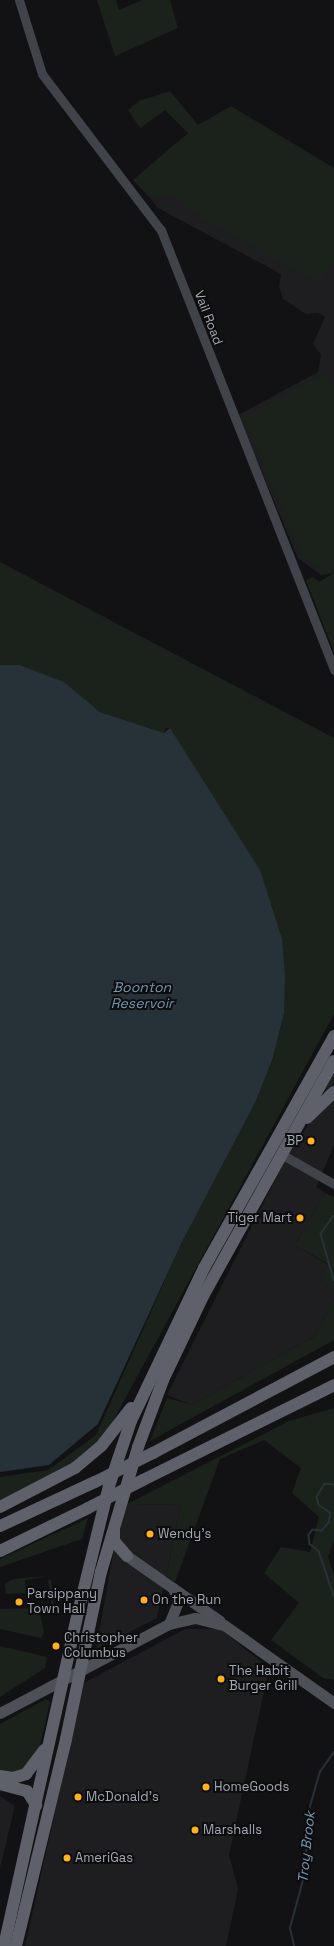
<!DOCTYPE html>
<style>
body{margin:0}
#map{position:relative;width:334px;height:1946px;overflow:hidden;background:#121214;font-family:"Space Grotesk",sans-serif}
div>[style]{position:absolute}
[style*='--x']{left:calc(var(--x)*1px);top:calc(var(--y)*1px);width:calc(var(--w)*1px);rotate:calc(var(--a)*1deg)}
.built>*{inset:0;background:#1e1e21}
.green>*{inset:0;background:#1a221b}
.water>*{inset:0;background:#273138}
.stream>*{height:1.5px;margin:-0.75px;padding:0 0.75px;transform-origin:0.75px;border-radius:0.75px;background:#273138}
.secondary>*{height:9px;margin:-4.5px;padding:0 4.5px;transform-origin:4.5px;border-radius:4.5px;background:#404349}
.primary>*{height:11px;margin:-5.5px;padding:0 5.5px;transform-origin:5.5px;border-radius:5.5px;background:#4e5058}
.highway>*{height:12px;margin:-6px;padding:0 6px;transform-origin:6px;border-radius:6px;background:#5e616a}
.highway-bridge>*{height:12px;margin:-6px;padding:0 6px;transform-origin:6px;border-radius:6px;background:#5e616a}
.dots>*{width:11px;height:11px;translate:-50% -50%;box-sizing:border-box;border:2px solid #0d0d0e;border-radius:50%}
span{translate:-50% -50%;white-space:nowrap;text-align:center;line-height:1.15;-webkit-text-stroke:4px #0d0d0e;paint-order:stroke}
.street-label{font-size:13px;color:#a2a8b5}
.poi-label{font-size:13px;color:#a2a8b5}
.right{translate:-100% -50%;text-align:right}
.left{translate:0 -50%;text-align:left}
.water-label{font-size:14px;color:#7697b3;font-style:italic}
</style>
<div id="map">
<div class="built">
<div style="clip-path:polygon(164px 187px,334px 206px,334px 573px,321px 575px,298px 558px,238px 415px,318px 372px,321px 355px,313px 344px,325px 317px,318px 313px,306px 314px,283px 299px,279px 286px,281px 274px,158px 208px,150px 198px)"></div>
<div style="clip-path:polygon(334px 1100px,334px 1145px,316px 1187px,325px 1193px,295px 1245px,328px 1265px,320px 1280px,334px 1291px,334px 1300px,315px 1336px,192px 1405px,167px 1395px,284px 1162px,314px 1116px)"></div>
<div style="clip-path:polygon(181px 1504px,157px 1618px,96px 1649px,118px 1527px,125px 1505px)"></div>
<div style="clip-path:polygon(185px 1629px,220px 1629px,269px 1668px,229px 1855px,238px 1889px,226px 1946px,25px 1946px,84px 1683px)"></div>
<div style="clip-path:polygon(0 1796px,15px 1806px,0 1868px)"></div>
</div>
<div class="green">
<div style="clip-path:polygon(97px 0,116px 0,119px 10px,142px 0,170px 0,178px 28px,115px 56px)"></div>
<div style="clip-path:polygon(170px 91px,198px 125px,231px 106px,334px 168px,334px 262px,320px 280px,312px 280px,195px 214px,174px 196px,150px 198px,133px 180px,188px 133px,165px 110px,140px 128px,128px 110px,139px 101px)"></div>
<div style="clip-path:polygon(325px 373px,334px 387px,334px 569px,325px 571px,302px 556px,243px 418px)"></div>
<div style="clip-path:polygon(0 562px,334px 738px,334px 1014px,106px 1434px,66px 1471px,0 1502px,0 1477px,48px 1470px,96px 1435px,182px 1242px,256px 1101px,273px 1059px,284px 1013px,170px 728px,166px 728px,164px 733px,100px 712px,64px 682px,20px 665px,0 665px)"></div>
<div style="clip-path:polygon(334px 573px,334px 652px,306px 580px,313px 577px,319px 582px)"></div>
<div style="clip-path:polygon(334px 1073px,334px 1087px,323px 1094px,333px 1074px)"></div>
<div style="clip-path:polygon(325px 1193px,334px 1197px,334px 1291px,320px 1280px,328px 1264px,295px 1245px)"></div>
<div style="clip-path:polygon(334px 1300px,334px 1340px,150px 1441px,167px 1398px,192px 1405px,315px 1336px)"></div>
<div style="clip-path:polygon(334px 1408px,334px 1540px,328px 1557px,334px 1574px,334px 1680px,323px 1678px,271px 1640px,299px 1603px,264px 1573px,281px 1547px,310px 1552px,319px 1517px,292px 1493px,301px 1468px,264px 1440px,220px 1459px,175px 1582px,166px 1576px,181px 1504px,125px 1505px,289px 1421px)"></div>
<div style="clip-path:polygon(88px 1518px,82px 1539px,0 1567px,0 1559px)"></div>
<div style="clip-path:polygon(48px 1576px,25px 1580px,26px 1593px,6px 1594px,5px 1584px,13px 1579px)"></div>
<div style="clip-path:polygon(51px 1579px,54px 1604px,52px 1607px,48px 1581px)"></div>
<div style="clip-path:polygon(38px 1604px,44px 1632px,41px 1638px,0 1629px,0 1609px,38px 1608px)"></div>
<div style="clip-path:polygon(0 1646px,47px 1657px,45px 1668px,0 1697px)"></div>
<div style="clip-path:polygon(46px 1699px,50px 1702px,38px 1754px,23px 1772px,0 1773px,0 1724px)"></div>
</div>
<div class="water">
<div style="clip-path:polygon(0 665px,20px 665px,64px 682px,100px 712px,164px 733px,170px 728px,260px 870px,282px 939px,285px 977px,284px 1013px,273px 1058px,256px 1101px,182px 1242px,98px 1424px,49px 1465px,0 1472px)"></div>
</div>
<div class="stream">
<div style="--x:334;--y:1216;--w:22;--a:126"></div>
<div style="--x:321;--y:1234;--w:48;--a:74.2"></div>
<div style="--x:334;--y:1485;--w:9;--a:-174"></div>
<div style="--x:325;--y:1484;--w:15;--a:122"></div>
<div style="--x:317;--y:1497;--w:8;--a:76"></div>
<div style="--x:319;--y:1505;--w:14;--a:34"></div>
<div style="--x:331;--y:1513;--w:10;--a:101"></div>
<div style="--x:329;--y:1523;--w:11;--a:131"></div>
<div style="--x:322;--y:1531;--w:9;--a:-174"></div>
<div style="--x:313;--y:1530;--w:6;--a:129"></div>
<div style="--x:309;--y:1535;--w:9;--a:84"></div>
<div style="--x:310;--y:1544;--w:11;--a:38"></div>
<div style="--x:319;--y:1551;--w:47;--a:71.6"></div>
<div style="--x:294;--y:1946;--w:18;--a:-103"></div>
<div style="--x:290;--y:1928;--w:57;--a:-74.7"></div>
<div style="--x:305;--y:1873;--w:63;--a:-86.4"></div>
<div style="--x:309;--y:1810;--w:40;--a:-74"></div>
<div style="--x:320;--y:1772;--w:24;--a:-55"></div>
</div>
<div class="secondary">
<div style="--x:19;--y:0;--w:77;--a:72.7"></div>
<div style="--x:42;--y:74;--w:196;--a:52.7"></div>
<div style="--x:161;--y:230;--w:473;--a:68.5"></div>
<div style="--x:281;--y:1154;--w:61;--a:29.5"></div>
</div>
<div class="primary">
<div style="--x:127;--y:1556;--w:113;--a:35"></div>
<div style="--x:169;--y:1624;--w:24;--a:-68"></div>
<div style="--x:178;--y:1602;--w:15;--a:-110"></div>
<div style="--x:0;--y:1713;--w:191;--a:-27.8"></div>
<div style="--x:169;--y:1624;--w:27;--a:-13"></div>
<div style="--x:195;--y:1618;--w:30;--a:14"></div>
<div style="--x:224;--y:1625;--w:135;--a:35.3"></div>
</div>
<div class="highway">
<div style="--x:307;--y:1118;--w:37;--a:-44"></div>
<div style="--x:153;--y:1453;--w:205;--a:-27.9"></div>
<div style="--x:143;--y:1480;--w:213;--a:-26.4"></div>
<div style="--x:0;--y:1507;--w:85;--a:-27.5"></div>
<div style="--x:75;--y:1468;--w:35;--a:-40"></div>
<div style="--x:102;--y:1445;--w:47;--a:-51.9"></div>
<div style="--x:0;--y:1526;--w:105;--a:-24.9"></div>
<div style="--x:114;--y:1530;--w:11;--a:90"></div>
<div style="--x:114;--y:1541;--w:20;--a:49"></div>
<div style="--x:0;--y:1551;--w:98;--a:-26"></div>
<div style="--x:0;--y:1776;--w:13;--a:9"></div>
<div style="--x:13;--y:1778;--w:14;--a:-17"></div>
<div style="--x:26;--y:1774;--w:30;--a:-53"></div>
<div style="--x:0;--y:1784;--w:28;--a:15"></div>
<div style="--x:27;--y:1791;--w:17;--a:57"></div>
<div style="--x:4;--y:1946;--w:341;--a:-77.5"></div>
<div style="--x:78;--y:1613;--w:131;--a:-76.3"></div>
<div style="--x:109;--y:1486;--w:69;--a:-71.3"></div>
<div style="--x:131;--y:1421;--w:170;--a:-64.5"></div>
<div style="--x:204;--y:1268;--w:266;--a:-60.7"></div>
<div style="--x:16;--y:1946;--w:213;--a:-76.4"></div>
<div style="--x:66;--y:1739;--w:171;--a:-78.2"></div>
<div style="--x:101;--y:1572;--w:130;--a:-73.5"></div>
<div style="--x:138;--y:1447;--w:72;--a:-69.5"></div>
<div style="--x:163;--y:1380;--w:93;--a:-64.5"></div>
<div style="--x:203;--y:1296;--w:269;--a:-60.9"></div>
</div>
<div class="highway-bridge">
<div style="--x:95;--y:1482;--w:65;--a:-26.6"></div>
<div style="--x:88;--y:1508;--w:62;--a:-27"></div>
</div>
<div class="dots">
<div style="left:311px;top:1141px;background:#ffb11e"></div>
<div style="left:300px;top:1218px;background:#ffb11e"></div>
<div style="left:150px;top:1534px;background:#ffb11e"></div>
<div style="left:144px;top:1600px;background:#ffb11e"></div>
<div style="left:19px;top:1602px;background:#ffb11e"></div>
<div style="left:56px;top:1646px;background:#ffb11e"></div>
<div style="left:221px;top:1679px;background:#ffb11e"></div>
<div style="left:206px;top:1787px;background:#ffb11e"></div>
<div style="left:78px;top:1797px;background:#ffb11e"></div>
<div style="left:195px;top:1830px;background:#ffb11e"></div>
<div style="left:67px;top:1858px;background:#ffb11e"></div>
</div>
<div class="street-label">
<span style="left:208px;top:318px;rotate:69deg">Vail Road</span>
</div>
<div class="poi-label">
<span class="right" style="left:303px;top:1141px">BP</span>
<span class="right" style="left:292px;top:1218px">Tiger Mart</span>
<span class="left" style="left:158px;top:1534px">Wendy's</span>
<span class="left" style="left:27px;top:1602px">Parsippany<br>Town Hall</span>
<span class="left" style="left:152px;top:1600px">On the Run</span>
<span class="left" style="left:64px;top:1646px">Christopher<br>Columbus</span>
<span class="left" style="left:229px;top:1679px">The Habit<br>Burger Grill</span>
<span class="left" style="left:214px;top:1787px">HomeGoods</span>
<span class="left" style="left:86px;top:1797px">McDonald's</span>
<span class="left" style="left:203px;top:1830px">Marshalls</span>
<span class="left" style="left:75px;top:1858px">AmeriGas</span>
</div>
<div class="water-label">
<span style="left:142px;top:995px">Boonton<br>Reservoir</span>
<span style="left:306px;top:1847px;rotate:-84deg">Troy Brook</span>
</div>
</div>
